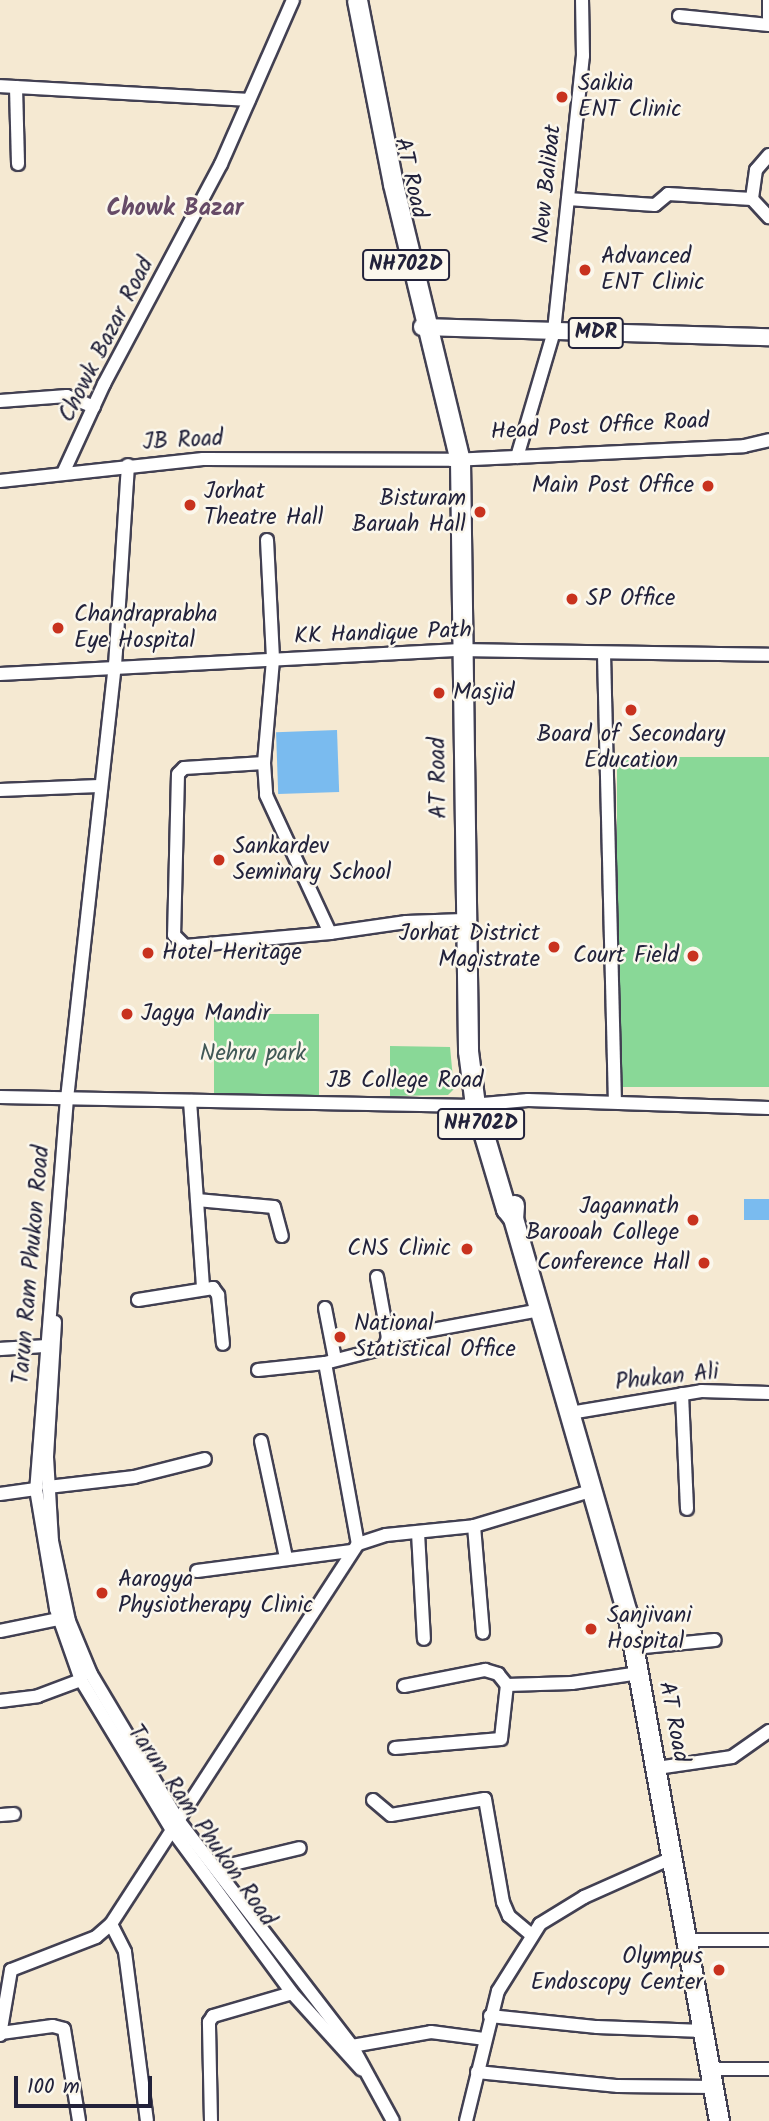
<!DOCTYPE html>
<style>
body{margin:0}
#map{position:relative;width:769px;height:2121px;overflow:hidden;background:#f5e9d2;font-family:Kalam,sans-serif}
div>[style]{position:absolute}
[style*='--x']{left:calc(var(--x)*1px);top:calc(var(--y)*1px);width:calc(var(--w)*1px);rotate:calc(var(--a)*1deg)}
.green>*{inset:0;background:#89d897;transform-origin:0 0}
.water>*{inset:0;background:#7abbef;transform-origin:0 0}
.roads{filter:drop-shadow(2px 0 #424052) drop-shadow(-2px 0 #424052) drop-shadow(0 2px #424052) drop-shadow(0 -2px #424052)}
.minor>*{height:12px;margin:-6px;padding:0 6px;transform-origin:6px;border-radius:6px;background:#fff}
.major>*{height:16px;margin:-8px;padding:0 8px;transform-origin:8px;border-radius:8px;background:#fff}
.highway>*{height:19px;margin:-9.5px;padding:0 9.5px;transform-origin:9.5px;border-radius:9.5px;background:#fff}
.dots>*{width:19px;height:19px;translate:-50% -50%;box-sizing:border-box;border:4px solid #fbf7ec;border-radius:50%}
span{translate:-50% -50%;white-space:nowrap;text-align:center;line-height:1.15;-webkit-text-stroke:5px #fbf7ec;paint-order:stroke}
.shield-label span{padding:2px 5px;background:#fbf7ec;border:2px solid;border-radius:5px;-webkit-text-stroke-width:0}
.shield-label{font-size:21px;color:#22223b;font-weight:700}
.poi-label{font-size:23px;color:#22223b}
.left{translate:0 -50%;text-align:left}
.right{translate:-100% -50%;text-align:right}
.street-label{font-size:23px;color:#22223b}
.park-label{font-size:23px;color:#415957}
.neighbourhood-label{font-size:24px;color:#664b67;font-weight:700}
.scale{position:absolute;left:14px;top:2076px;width:138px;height:32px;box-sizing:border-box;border:4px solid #22223b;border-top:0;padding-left:9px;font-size:21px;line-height:24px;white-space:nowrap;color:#22223b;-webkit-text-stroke:5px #fbf7ec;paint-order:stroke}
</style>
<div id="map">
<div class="green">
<div style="left:617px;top:757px;width:152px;height:330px"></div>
<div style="left:214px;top:1014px;width:105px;height:82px"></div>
<div style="clip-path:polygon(390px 1046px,450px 1047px,454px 1089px,448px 1095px,390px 1096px)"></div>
</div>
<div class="water">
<div style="left:337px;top:730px;width:62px;height:61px;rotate:88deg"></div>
<div style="left:744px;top:1199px;width:25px;height:21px"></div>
</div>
<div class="roads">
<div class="minor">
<div style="--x:769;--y:0;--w:18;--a:90"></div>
<div style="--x:679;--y:16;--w:90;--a:5.7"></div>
<div style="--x:0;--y:86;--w:249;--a:3.2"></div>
<div style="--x:16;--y:87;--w:77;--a:88.5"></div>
<div style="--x:769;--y:155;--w:20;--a:131"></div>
<div style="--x:756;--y:170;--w:29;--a:98"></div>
<div style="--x:752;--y:199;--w:25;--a:47"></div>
<div style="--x:568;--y:199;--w:87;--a:3.9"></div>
<div style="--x:655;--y:205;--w:17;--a:-40"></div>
<div style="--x:668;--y:194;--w:84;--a:3.4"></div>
<div style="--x:0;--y:401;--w:67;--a:-4.3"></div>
<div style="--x:67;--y:396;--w:29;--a:22"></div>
<div style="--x:517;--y:457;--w:131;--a:-73.6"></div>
<div style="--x:554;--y:331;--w:277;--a:-84"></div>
<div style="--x:583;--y:56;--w:56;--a:-91"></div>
<div style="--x:128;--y:465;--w:199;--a:93.7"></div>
<div style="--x:115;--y:664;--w:437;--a:96.3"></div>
<div style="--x:67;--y:1098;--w:392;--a:94.5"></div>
<div style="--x:36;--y:1489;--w:122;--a:80.5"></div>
<div style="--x:56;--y:1609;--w:75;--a:70.6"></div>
<div style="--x:81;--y:1680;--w:175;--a:58.8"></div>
<div style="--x:172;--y:1830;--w:202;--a:53.6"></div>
<div style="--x:292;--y:1993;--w:103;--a:47.8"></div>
<div style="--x:64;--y:471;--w:96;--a:-65.3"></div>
<div style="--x:104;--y:384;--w:249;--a:-62"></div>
<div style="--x:221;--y:164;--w:179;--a:-66.3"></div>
<div style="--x:0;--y:481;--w:204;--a:-6.2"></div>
<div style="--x:203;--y:459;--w:249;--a:0.2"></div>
<div style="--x:452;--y:460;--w:292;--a:-2.7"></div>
<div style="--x:744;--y:446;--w:26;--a:-13"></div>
<div style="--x:267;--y:540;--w:120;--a:87.1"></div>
<div style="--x:273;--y:660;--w:103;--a:95"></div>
<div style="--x:264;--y:763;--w:32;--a:86"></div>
<div style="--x:266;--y:795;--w:152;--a:65.1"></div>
<div style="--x:330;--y:933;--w:77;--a:-8.2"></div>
<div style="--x:406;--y:922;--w:58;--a:-2"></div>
<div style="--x:604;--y:654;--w:448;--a:88.6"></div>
<div style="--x:0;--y:674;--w:461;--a:-3"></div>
<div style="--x:460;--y:650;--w:309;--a:0.9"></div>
<div style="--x:264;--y:763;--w:80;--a:176.4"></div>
<div style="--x:184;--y:768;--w:8;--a:135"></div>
<div style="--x:178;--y:774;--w:161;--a:91.4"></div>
<div style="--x:174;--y:935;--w:16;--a:45"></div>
<div style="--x:185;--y:946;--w:146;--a:-5.1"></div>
<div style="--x:0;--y:790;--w:99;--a:-2.3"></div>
<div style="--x:0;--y:1097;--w:460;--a:1.1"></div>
<div style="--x:460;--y:1106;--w:68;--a:-5"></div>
<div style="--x:528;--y:1100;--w:241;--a:1.9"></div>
<div style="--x:190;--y:1101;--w:186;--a:86"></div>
<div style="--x:197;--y:1200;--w:77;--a:5.2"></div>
<div style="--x:274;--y:1207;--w:30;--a:75"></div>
<div style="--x:138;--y:1300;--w:76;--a:-9.1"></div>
<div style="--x:213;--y:1288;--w:9;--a:54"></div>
<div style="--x:218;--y:1295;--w:49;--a:84.2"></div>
<div style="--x:325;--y:1308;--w:52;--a:78.9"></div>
<div style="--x:55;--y:1322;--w:135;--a:93.4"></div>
<div style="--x:47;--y:1457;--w:84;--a:86.6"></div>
<div style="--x:52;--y:1541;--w:82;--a:78"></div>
<div style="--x:69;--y:1621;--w:57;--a:67.5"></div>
<div style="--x:91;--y:1674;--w:170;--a:59.2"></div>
<div style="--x:178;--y:1820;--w:285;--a:52.4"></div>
<div style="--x:352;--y:2046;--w:85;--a:61.3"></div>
<div style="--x:388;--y:1338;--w:155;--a:-10.4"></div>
<div style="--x:0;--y:1349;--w:45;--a:-3.8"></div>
<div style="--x:325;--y:1363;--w:184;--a:79.7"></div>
<div style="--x:258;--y:1370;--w:67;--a:-6"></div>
<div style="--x:325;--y:1363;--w:61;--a:-14.3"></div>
<div style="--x:384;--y:1348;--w:11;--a:-68"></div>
<div style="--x:388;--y:1338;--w:62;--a:-100.2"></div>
<div style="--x:682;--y:1394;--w:115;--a:87.5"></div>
<div style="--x:570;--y:1413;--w:133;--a:-9.5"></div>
<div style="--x:701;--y:1391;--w:68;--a:1.7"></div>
<div style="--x:261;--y:1441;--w:120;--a:77.9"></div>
<div style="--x:48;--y:1487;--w:87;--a:-6.6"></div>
<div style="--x:134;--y:1477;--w:73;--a:-14.2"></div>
<div style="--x:0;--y:1494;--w:36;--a:-8"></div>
<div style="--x:474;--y:1526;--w:107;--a:85.2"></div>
<div style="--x:418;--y:1533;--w:106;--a:86.8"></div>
<div style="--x:197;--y:1571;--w:156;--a:-7.4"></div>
<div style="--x:0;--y:1631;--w:59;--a:-11.7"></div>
<div style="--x:634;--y:1648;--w:81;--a:-5.6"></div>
<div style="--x:404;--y:1686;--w:83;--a:-11.2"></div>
<div style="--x:485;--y:1670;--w:14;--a:17"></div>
<div style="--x:498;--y:1674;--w:14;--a:51"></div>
<div style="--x:507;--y:1685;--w:65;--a:-1.8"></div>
<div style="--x:572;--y:1683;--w:68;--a:-8.5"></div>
<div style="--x:0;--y:1701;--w:38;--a:-7"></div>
<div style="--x:38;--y:1696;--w:46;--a:-20.4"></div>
<div style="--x:395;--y:1748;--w:106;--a:-4.9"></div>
<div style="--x:501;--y:1739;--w:54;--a:-83.7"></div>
<div style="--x:657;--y:1768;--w:76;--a:-8.3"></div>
<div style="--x:732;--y:1757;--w:45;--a:-35.1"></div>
<div style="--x:373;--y:1800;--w:23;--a:40"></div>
<div style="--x:391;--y:1815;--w:95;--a:-9.7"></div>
<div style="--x:485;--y:1799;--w:105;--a:80.1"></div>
<div style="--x:503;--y:1902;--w:15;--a:67"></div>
<div style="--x:509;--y:1916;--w:30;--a:40"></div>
<div style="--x:0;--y:1815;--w:14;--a:-4"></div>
<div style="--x:217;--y:1868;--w:85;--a:-13.5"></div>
<div style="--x:111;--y:1924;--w:31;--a:63"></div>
<div style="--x:125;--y:1952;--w:170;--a:82.6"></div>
<div style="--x:689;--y:1940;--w:80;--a:0"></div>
<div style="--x:490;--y:2016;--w:108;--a:5.9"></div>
<div style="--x:597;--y:2027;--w:106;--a:2.2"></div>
<div style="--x:1;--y:2033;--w:52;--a:-7.7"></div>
<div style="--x:53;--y:2026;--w:11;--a:15"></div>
<div style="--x:64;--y:2029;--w:93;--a:80.7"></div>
<div style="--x:0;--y:2035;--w:66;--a:-80.4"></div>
<div style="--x:11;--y:1970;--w:91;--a:-21.2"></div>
<div style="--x:96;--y:1937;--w:20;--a:-41"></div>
<div style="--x:111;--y:1924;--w:453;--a:-57"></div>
<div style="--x:358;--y:1544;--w:29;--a:-18"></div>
<div style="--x:386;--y:1535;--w:88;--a:-5.8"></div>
<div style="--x:474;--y:1526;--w:124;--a:-16.8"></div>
<div style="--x:352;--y:2046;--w:80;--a:-10"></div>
<div style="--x:431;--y:2032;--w:53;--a:7.5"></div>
<div style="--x:710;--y:2069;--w:59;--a:0"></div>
<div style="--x:477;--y:2072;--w:142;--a:5.7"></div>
<div style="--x:618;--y:2086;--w:95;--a:0.6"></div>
<div style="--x:211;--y:2121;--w:99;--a:-91.2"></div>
<div style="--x:209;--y:2022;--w:7;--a:-56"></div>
<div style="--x:213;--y:2016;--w:82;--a:-16.2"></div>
<div style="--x:466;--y:2121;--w:134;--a:-76.2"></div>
<div style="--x:498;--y:1991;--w:79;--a:-57.9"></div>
<div style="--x:540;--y:1924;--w:52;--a:-31.5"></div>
<div style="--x:584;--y:1897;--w:98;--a:-24"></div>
</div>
<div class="major">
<div style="--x:422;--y:327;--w:347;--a:1.7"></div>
</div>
<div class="highway">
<div style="--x:357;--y:0;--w:187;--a:78.9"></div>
<div style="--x:393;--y:184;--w:284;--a:76.4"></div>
<div style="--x:460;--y:460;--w:591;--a:89.22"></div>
<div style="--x:468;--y:1051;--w:54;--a:82.6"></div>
<div style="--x:475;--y:1105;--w:109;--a:73.4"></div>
<div style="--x:506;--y:1209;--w:11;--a:52"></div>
<div style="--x:514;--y:1205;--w:13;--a:94"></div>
<div style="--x:513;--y:1218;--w:410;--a:73.9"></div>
<div style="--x:627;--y:1612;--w:517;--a:79.75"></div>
</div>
</div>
<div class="dots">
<div style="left:562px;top:97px;background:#c8321e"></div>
<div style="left:585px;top:270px;background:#c8321e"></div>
<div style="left:708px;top:486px;background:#c8321e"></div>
<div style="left:190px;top:505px;background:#c8321e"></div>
<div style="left:480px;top:512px;background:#c8321e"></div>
<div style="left:572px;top:599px;background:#c8321e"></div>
<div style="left:58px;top:628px;background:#c8321e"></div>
<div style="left:439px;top:693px;background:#c8321e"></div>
<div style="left:631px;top:710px;background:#c8321e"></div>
<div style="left:219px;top:860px;background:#c8321e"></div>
<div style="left:554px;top:947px;background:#c8321e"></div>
<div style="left:148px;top:953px;background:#c8321e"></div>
<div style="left:693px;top:956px;background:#c8321e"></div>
<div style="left:127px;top:1014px;background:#c8321e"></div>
<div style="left:693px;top:1220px;background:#c8321e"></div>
<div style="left:467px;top:1249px;background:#c8321e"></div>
<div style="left:704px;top:1263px;background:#c8321e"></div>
<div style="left:340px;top:1337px;background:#c8321e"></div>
<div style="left:102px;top:1593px;background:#c8321e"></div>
<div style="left:591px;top:1629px;background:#c8321e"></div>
<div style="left:719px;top:1970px;background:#c8321e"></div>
</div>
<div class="shield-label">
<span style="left:406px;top:265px">NH702D</span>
<span style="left:596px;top:333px">MDR</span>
<span style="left:481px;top:1124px">NH702D</span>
</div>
<div class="poi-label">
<span class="left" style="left:578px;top:97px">Saikia<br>ENT Clinic</span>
<span class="left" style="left:601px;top:270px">Advanced<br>ENT Clinic</span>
<span class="right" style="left:694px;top:486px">Main Post Office</span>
<span class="left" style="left:204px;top:505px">Jorhat<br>Theatre Hall</span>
<span class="right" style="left:466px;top:512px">Bisturam<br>Baruah Hall</span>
<span class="left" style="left:586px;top:599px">SP Office</span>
<span class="left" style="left:74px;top:628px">Chandraprabha<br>Eye Hospital</span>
<span class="left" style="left:453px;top:693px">Masjid</span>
<span style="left:631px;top:748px">Board of Secondary<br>Education</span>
<span class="left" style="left:233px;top:860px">Sankardev<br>Seminary School</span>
<span class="right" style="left:540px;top:947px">Jorhat District<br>Magistrate</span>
<span class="left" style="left:162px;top:953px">Hotel Heritage</span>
<span class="right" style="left:679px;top:956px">Court Field</span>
<span class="left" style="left:141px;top:1014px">Jagya Mandir</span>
<span class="right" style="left:679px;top:1220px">Jagannath<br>Barooah College</span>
<span class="right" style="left:451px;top:1249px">CNS Clinic</span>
<span class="right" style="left:690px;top:1263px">Conference Hall</span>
<span class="left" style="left:354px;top:1337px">National<br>Statistical Office</span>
<span class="left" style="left:118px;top:1593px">Aarogya<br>Physiotherapy Clinic</span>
<span class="left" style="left:607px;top:1629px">Sanjivani<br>Hospital</span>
<span class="right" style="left:703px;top:1970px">Olympus<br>Endoscopy Center</span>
</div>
<div class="street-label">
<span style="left:410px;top:178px;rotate:77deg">AT Road</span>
<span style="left:548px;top:184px;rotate:-84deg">New Balibat</span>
<span style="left:107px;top:340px;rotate:-63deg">Chowk Bazar Road</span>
<span style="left:600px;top:427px;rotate:-3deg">Head Post Office Road</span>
<span style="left:183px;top:441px;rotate:-3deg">JB Road</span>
<span style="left:383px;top:634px;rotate:-2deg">KK Handique Path</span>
<span style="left:439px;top:778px;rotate:-91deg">AT Road</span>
<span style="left:405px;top:1081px">JB College Road</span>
<span style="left:32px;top:1265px;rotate:-85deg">Tarun Ram Phukon Road</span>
<span style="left:667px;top:1378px;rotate:-6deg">Phukan Ali</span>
<span style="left:673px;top:1722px;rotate:79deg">AT Road</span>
<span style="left:201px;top:1826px;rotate:55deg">Tarun Ram Phukon Road</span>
</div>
<div class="park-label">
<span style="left:253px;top:1054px">Nehru park</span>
</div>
<div class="neighbourhood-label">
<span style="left:175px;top:209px">Chowk Bazar</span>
</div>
<div class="scale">100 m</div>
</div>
